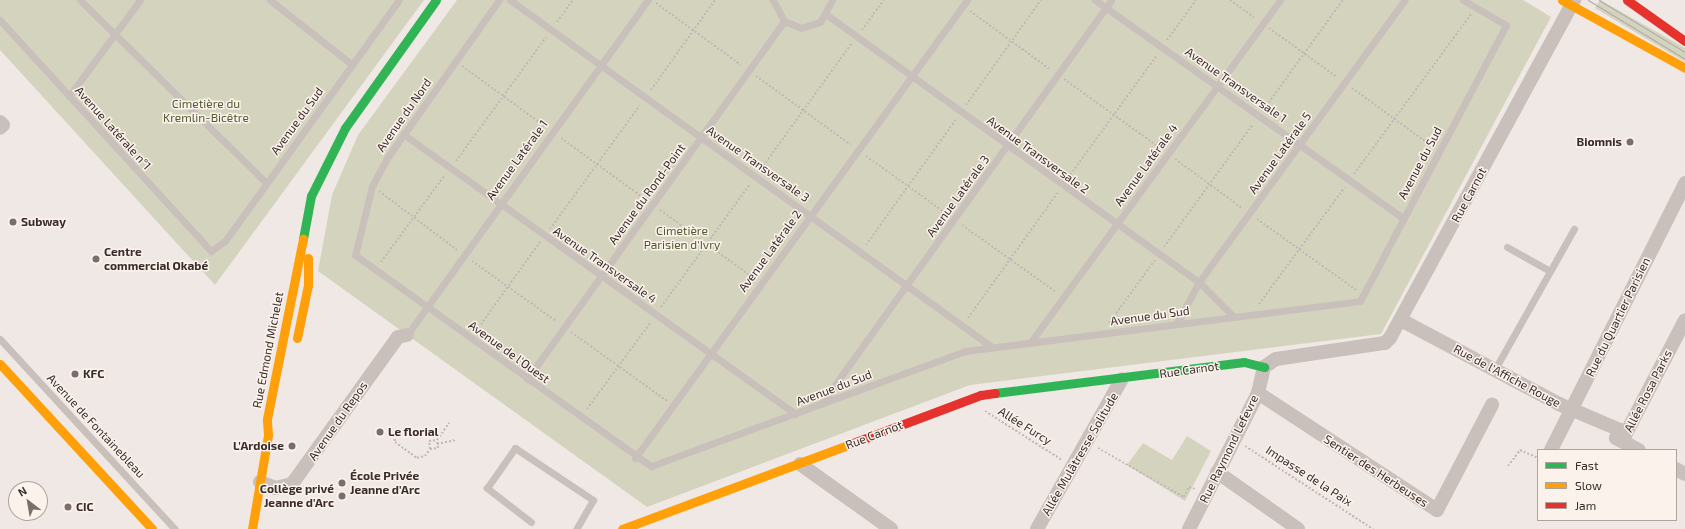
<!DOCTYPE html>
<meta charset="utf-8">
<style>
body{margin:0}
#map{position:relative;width:1685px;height:529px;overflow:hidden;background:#efe8e4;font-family:"Exo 2",sans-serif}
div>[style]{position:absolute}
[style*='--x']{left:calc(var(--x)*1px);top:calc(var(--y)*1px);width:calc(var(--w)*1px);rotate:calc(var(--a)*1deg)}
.green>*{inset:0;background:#d4d4be}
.path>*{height:2px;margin-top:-1px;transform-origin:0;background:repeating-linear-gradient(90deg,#c1b8b5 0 2px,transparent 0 4px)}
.lane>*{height:7px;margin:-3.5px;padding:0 3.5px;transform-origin:3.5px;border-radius:3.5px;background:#c9c0bc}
.street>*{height:14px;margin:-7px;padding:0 7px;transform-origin:7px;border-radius:7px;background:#c9c0bc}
.fast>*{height:9px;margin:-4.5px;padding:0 4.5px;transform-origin:4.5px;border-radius:4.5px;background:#30b455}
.slow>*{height:9px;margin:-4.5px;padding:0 4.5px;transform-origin:4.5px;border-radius:4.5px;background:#ff9f0a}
.jam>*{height:9px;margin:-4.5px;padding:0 4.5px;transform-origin:4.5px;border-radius:4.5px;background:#e5322d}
.tram>*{height:1px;margin:-0.5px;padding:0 0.5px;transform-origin:0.5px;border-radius:0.5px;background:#b0a9a7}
.dots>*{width:11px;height:11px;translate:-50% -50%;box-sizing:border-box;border:2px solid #fbf2ec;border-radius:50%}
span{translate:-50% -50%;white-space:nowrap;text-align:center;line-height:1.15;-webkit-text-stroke:3px #fbf2ec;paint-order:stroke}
.street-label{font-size:12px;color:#3a2c2a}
.park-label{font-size:12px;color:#505a2c}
.poi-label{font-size:12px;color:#3a2c2a;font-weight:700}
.right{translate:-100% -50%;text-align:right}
.left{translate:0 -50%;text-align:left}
.legend{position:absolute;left:1537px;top:449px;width:140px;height:72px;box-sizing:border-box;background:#fbf2ec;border:1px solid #aea39e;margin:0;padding:5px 7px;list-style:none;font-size:12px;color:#3a2c2a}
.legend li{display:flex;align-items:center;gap:8px;height:20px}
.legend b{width:20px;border:1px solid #aea39e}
.north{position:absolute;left:8px;top:481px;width:40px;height:40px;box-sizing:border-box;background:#fbf2ec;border:1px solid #aea39e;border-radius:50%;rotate:329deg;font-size:11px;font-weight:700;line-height:16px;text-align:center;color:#3a2c2a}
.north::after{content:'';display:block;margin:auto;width:14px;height:18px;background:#796e6b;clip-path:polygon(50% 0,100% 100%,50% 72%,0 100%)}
</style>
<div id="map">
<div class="green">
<div style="clip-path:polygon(0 0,424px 0,215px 285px,0 50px)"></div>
<div style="clip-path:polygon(457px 0,1523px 0,1551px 17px,1381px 334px,970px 385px,647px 507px,318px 271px,332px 195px,358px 135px)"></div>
<div style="clip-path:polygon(1600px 0,1685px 48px,1685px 62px,1595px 8px)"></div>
<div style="clip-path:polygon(1187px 436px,1211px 451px,1185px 501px,1127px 465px,1143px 443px,1172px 460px)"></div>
</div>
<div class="path">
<div style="--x:1230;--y:0;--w:32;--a:36"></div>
<div style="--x:656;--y:3;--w:105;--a:36.1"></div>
<div style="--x:970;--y:11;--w:100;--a:36.1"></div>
<div style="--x:557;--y:22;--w:27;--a:-54"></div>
<div style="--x:1269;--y:28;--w:84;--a:35.8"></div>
<div style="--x:862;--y:30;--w:37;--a:-54"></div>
<div style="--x:1167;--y:40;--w:49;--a:-54.1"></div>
<div style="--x:462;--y:66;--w:104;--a:36"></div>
<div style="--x:756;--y:76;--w:117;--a:36"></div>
<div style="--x:1064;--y:79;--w:118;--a:35.7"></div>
<div style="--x:1352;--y:88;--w:100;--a:36.1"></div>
<div style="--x:651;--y:90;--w:110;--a:-54.6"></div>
<div style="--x:966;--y:105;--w:129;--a:-54.5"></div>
<div style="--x:1264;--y:109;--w:135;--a:-54.1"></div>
<div style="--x:561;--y:138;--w:104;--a:36"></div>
<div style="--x:866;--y:156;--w:100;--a:35.6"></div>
<div style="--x:1175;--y:159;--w:83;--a:36.2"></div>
<div style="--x:456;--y:161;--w:153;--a:-54"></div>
<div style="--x:761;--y:169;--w:155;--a:-54.2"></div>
<div style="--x:1354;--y:174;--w:198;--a:-53.8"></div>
<div style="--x:1068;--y:178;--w:152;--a:-54.1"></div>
<div style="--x:379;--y:191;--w:98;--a:37.1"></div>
<div style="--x:660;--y:210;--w:117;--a:36"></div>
<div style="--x:1257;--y:219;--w:122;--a:35.6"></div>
<div style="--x:962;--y:225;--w:115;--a:35.5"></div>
<div style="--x:550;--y:229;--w:153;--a:-54"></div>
<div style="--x:866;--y:245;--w:156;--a:-54.4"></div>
<div style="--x:1164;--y:247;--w:152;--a:-54.1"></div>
<div style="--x:472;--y:261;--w:103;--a:35.5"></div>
<div style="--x:381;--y:262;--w:108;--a:-53.7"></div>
<div style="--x:1259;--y:304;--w:145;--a:-53.7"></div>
<div style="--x:661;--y:307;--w:152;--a:-54.1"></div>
<div style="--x:968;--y:318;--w:156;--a:-54.4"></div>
<div style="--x:1109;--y:323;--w:78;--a:-53.9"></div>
<div style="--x:476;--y:331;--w:110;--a:-54.3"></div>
<div style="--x:571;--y:332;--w:118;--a:35.7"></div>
<div style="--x:587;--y:409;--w:108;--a:-53.7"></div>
<div style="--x:985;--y:411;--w:91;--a:32.5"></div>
<div style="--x:394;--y:435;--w:7;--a:82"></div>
<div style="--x:395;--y:442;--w:27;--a:36"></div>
<div style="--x:417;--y:458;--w:8;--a:-14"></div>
<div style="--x:425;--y:456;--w:9;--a:-54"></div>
<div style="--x:430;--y:449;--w:8;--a:-97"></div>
<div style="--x:429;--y:441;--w:8;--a:-7"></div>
<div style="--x:437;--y:440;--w:21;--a:-55"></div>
<div style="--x:437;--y:444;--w:19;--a:-12"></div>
<div style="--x:1245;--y:446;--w:153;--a:33"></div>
<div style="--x:1098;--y:448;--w:99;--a:29.7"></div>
<div style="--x:1184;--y:497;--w:11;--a:-63"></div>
<div style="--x:1189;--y:487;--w:6;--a:18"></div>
<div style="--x:430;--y:449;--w:8;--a:-7"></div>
<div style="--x:438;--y:448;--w:8;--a:-97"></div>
<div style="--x:1508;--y:466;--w:20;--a:-53"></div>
<div style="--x:1520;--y:450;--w:20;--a:24"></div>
</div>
<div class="lane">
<div style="--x:80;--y:0;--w:261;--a:44.5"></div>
<div style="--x:270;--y:0;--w:103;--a:38.3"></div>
<div style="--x:499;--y:0;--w:194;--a:125.3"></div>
<div style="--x:387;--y:158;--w:32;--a:118"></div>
<div style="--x:372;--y:186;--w:71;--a:103.8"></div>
<div style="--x:355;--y:255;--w:364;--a:35.5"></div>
<div style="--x:651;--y:466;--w:334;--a:-20.1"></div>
<div style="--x:965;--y:351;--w:398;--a:-7.2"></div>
<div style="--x:1360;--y:301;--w:312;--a:-62.1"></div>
<div style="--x:1506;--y:25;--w:50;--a:-149.8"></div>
<div style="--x:510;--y:0;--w:594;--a:35.75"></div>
<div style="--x:773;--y:0;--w:24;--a:62"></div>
<div style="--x:784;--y:21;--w:18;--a:22"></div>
<div style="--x:801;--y:28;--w:20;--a:-18"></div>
<div style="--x:820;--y:22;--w:25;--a:-61"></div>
<div style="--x:1095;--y:0;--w:377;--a:35.3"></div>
<div style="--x:827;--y:15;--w:458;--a:35.7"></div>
<div style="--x:1199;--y:282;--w:48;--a:45"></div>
<div style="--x:0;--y:20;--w:313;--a:47.6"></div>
<div style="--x:211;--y:251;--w:17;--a:-36"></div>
<div style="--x:225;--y:241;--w:297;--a:-54.2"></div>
<div style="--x:69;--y:96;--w:119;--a:-53.5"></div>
<div style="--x:403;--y:134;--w:482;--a:35.5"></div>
<div style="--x:1507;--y:247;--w:49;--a:29.2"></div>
<div style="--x:1177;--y:323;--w:47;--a:-61.8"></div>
<div style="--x:1199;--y:282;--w:349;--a:-53.9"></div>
<div style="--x:407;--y:335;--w:413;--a:-54.3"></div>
<div style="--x:0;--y:339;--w:258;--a:47.4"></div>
<div style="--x:1030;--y:343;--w:424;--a:-53.9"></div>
<div style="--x:1495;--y:369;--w:161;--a:-60.6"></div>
<div style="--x:527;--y:379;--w:441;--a:-54.3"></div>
<div style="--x:821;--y:404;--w:497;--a:-54.3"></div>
<div style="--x:635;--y:458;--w:566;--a:-54.06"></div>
<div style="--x:531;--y:522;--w:56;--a:-142.3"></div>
<div style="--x:487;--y:488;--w:49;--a:-55"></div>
<div style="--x:515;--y:448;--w:94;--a:33.7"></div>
<div style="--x:593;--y:500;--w:34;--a:120"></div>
</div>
<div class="street">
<div style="--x:0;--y:122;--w:4;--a:45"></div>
<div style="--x:3;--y:125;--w:4;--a:135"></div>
<div style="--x:1401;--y:320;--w:179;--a:28"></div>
<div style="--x:1559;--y:404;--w:66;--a:23.1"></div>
<div style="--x:1620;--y:430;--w:9;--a:117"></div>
<div style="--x:1616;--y:438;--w:26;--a:28"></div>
<div style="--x:1258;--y:393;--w:214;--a:33.2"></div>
<div style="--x:1437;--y:510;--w:119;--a:-62.4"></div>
<div style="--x:1622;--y:441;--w:136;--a:-62.5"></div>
<div style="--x:1551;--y:450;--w:299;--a:-63.3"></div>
<div style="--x:800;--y:464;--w:112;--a:35.5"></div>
<div style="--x:1676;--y:469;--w:10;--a:29"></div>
<div style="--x:1217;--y:472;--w:99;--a:35.1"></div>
<div style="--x:260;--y:482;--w:17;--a:21"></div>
<div style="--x:276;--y:488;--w:16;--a:-14"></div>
<div style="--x:292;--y:484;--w:181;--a:-54.2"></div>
<div style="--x:398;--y:337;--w:9;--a:-13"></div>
<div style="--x:1037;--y:529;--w:172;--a:-60.5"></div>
<div style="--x:1189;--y:529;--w:153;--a:-63.1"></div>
<div style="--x:1258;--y:393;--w:27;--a:-77"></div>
<div style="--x:1264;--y:367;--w:14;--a:-34"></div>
<div style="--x:1276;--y:359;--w:110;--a:-8.4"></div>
<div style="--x:1385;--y:343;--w:7;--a:-45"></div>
<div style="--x:1390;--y:338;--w:385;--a:-61.4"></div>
</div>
<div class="fast">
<div style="--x:303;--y:239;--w:44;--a:-79.5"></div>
<div style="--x:311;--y:196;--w:76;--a:-63.4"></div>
<div style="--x:345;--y:128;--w:157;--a:-54.6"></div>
<div style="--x:995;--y:393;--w:251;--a:-7.1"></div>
<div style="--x:1244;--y:362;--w:21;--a:14"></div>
</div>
<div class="slow">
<div style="--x:1562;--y:0;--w:141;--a:28.9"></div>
<div style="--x:297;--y:338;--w:54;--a:-78.3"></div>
<div style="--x:308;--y:285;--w:27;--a:-90"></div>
<div style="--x:0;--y:364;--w:224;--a:47.3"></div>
<div style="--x:252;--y:529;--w:95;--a:-80.3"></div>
<div style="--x:268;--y:435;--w:16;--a:-94"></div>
<div style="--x:267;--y:419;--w:184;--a:-78.7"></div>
<div style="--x:622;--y:529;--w:246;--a:-20.4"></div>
</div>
<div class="jam">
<div style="--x:1627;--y:0;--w:71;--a:35.3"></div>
<div style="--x:853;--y:443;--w:137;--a:-20.6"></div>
<div style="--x:981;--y:395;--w:14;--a:-8"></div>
</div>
<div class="tram">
<div style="--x:1588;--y:0;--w:114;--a:31.3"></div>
<div style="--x:1599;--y:0;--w:100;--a:31.2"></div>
</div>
<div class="dots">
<div style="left:1630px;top:142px;background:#796e6b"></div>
<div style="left:13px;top:222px;background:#796e6b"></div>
<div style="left:96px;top:259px;background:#796e6b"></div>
<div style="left:75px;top:374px;background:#796e6b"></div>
<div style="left:380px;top:432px;background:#796e6b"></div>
<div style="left:292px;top:446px;background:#796e6b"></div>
<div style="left:342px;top:483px;background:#796e6b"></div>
<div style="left:342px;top:496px;background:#796e6b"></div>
<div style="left:68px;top:507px;background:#796e6b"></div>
</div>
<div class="street-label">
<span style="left:1236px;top:85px;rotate:35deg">Avenue Transversale 1</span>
<span style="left:404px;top:115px;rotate:-55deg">Avenue du Nord</span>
<span style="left:297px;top:121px;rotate:-54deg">Avenue du Sud</span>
<span style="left:113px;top:128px;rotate:48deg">Avenue Latérale n°1</span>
<span style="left:1280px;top:153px;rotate:-54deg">Avenue Latérale 5</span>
<span style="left:1038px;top:155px;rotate:36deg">Avenue Transversale 2</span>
<span style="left:517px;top:160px;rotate:-54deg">Avenue Latérale 1</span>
<span style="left:1420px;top:163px;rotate:-62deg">Avenue du Sud</span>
<span style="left:758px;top:164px;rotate:35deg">Avenue Transversale 3</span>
<span style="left:1146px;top:165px;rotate:-54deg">Avenue Latérale 4</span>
<span style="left:647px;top:194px;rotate:-54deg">Avenue du Rond-Point</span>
<span style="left:1469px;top:195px;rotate:-62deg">Rue Carnot</span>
<span style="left:958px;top:196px;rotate:-54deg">Avenue Latérale 3</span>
<span style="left:770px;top:251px;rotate:-54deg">Avenue Latérale 2</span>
<span style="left:605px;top:265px;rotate:35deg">Avenue Transversale 4</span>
<span style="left:1150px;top:316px;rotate:-8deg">Avenue du Sud</span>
<span style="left:1618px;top:317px;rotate:-64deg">Rue du Quartier Parisien</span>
<span style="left:268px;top:350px;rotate:-79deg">Rue Edmond Michelet</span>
<span style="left:509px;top:352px;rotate:36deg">Avenue de l'Ouest</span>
<span style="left:1189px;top:370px;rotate:-8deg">Rue Carnot</span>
<span style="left:1507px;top:376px;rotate:28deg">Rue de l'Affiche Rouge</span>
<span style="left:834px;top:388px;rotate:-21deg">Avenue du Sud</span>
<span style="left:1648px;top:391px;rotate:-63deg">Allée Rosa Parks</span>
<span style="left:338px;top:421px;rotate:-55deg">Avenue du Repos</span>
<span style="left:96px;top:426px;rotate:47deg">Avenue de Fontainebleau</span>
<span style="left:1025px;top:426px;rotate:32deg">Allée Furcy</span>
<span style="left:874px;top:435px;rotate:-21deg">Rue Carnot</span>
<span style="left:1229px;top:449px;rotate:-64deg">Rue Raymond Lefevre</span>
<span style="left:1080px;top:454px;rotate:-60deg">Allée Mulâtresse Solitude</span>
<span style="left:1376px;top:471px;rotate:33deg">Sentier des Herbeuses</span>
<span style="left:1309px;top:476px;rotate:33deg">Impasse de la Paix</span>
</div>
<div class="park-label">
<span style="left:206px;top:111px">Cimetière du<br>Kremlin-Bicêtre</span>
<span style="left:682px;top:238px">Cimetière<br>Parisien d'Ivry</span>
</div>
<div class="poi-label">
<span class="right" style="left:1622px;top:142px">Biomnis</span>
<span class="left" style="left:21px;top:222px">Subway</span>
<span class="left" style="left:104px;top:259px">Centre<br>commercial Okabé</span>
<span class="left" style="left:83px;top:374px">KFC</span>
<span class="left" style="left:388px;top:432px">Le florial</span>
<span class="right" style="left:284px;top:446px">L'Ardoise</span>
<span class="left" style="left:350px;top:483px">École Privée<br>Jeanne d'Arc</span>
<span class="right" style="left:334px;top:496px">Collège privé<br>Jeanne d'Arc</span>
<span class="left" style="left:76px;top:507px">CIC</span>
</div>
<ul class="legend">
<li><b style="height:5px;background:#30b455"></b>Fast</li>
<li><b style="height:5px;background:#ff9f0a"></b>Slow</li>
<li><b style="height:5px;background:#e5322d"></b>Jam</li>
</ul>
<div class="north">N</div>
</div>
